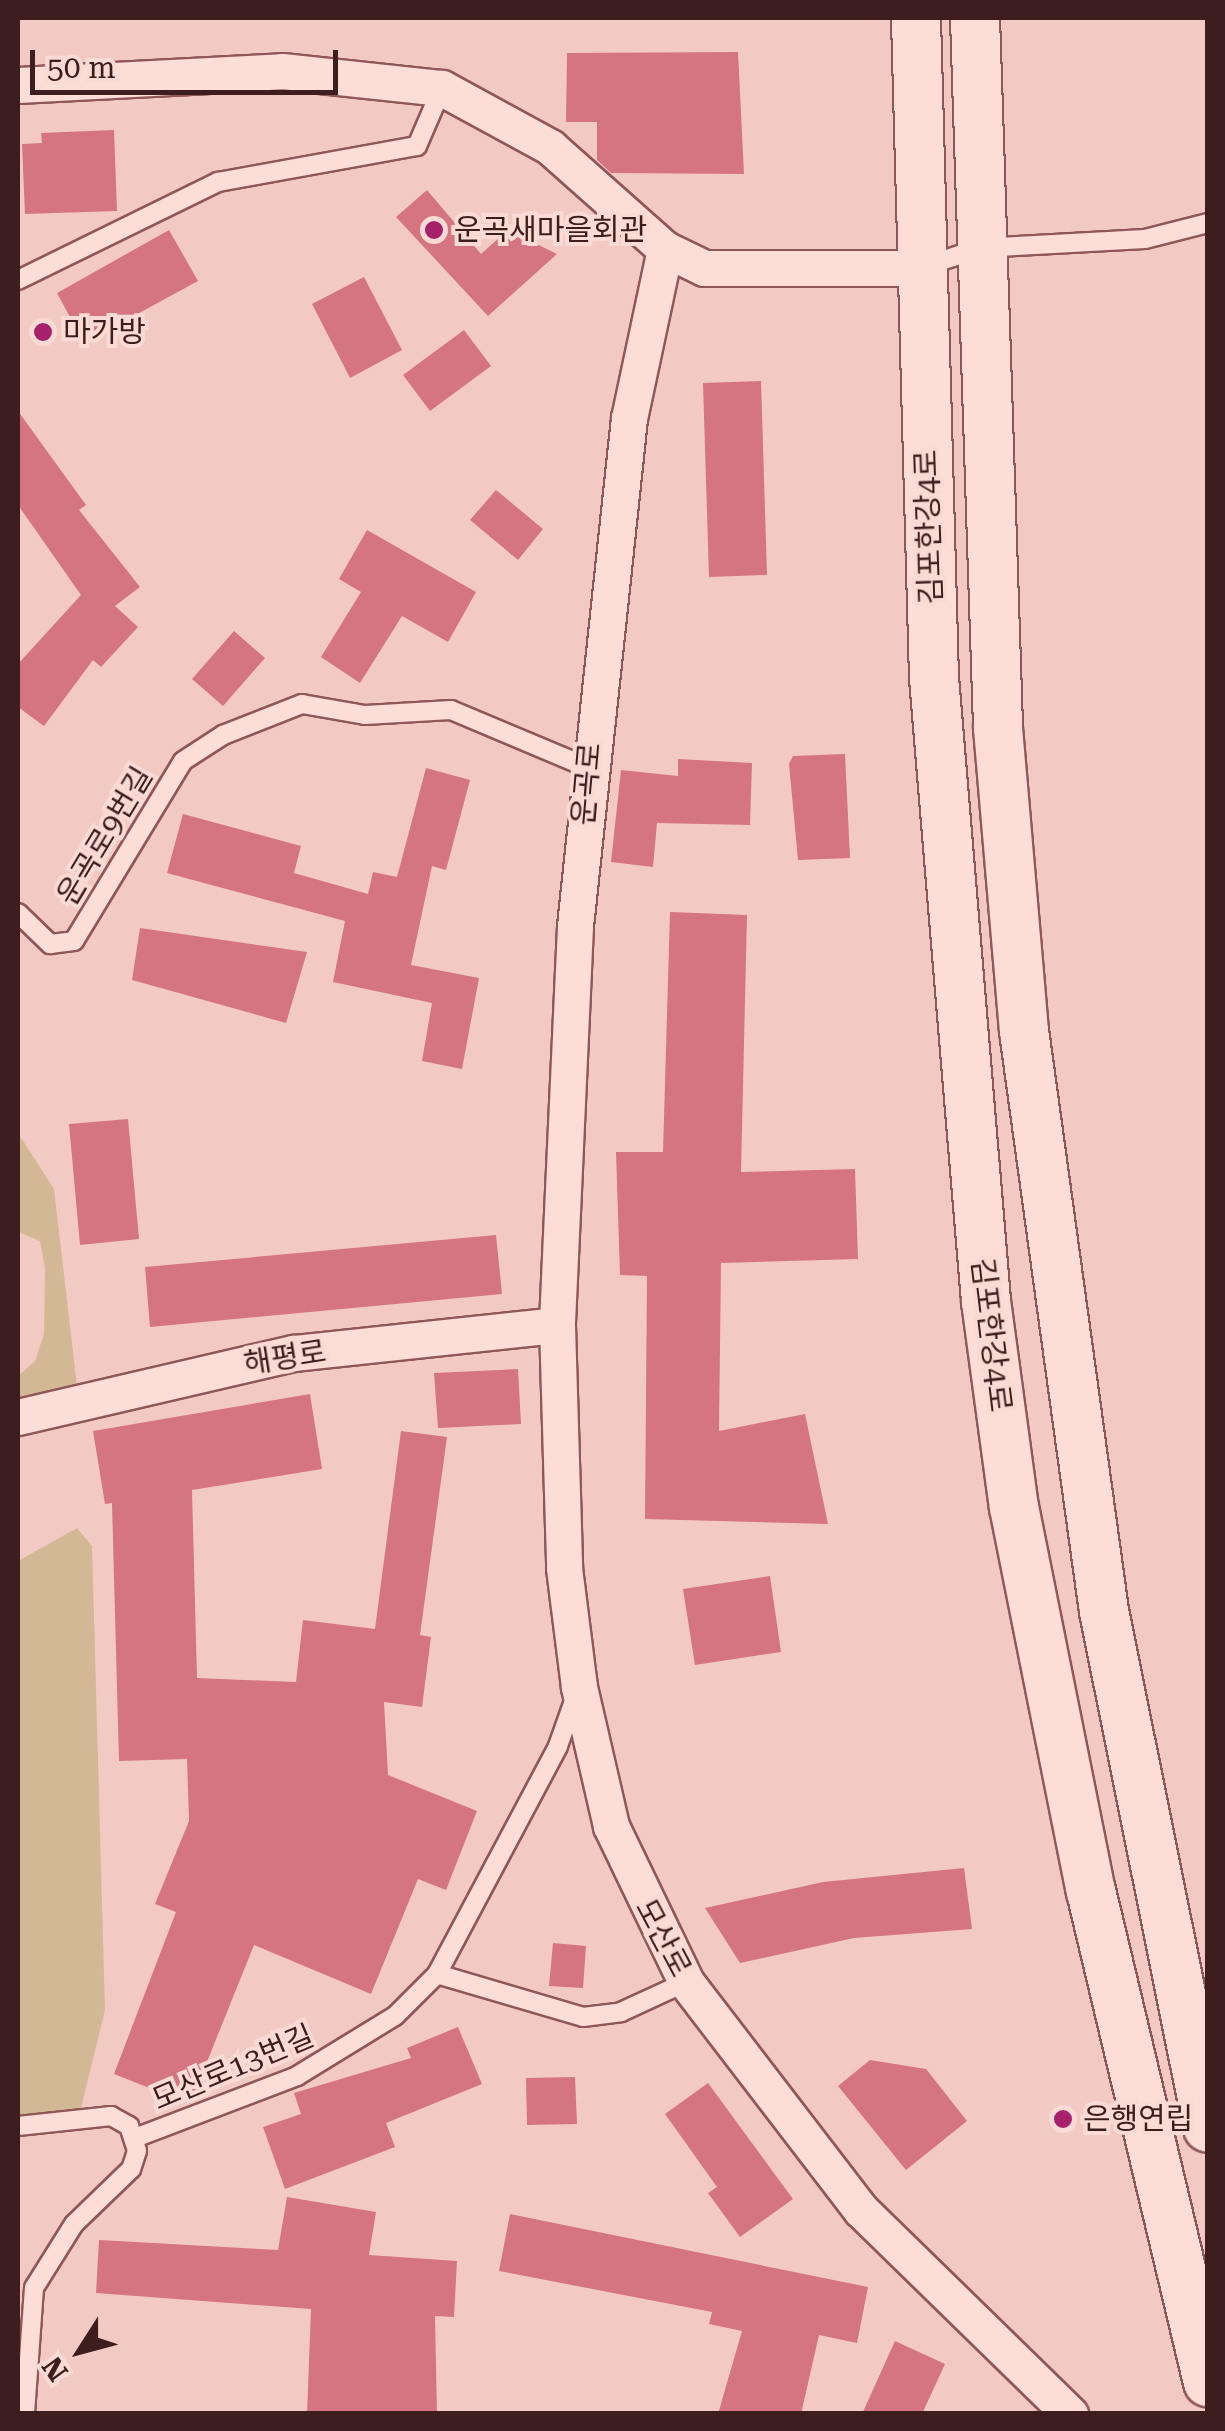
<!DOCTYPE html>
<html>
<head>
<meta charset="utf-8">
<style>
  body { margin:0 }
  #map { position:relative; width:1225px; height:2431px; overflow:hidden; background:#f3cac3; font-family:"Roboto Serif","Noto Sans KR",serif }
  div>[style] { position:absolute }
  .green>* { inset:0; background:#d3b895 }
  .building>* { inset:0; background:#d57582 }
  .roads { filter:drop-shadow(2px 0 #905758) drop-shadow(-2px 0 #905758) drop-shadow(0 2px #905758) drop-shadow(0 -2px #905758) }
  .lane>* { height:18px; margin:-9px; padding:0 9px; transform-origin:9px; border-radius:9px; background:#fcddd8 }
  .street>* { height:35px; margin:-17.5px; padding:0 17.5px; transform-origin:17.5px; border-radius:17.5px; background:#fcddd8 }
  .secondary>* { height:48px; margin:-24px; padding:0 24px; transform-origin:24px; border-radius:24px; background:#fcddd8 }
  .dots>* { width:28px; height:28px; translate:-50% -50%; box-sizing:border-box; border:5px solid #f9dad4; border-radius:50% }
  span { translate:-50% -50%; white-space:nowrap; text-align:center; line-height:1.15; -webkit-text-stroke:8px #f9dad4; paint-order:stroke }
  .poi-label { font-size:30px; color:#3e1d1f }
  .left { translate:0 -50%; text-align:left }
  .street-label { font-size:30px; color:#3e1d1f }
  .frame { position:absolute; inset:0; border:20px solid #3e1d1f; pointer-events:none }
  .north { position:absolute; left:30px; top:2301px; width:100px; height:100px; -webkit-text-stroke:8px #f9dad4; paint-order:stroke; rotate:234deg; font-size:28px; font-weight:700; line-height:40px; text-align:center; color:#3e1d1f }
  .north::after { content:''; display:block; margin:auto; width:35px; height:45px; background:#3e1d1f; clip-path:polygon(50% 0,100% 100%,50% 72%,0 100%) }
  .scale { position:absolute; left:30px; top:50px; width:308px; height:45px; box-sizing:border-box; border:5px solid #3e1d1f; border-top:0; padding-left:12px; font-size:30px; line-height:35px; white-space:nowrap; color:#3e1d1f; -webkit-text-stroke:8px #f9dad4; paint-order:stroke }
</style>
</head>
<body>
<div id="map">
  <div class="green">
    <i style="clip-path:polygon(18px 1133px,54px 1189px,77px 1386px,18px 1405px,18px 1376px,35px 1361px,44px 1334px,45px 1268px,40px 1241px,18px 1232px)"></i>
    <i style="clip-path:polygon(77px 1528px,92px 1546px,105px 2010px,81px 2108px,30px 2115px,18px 2114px,18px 1561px)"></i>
  </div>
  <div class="building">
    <i style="clip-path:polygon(738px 52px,744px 174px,611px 173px,597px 160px,597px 122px,566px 122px,567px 53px)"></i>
    <i style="clip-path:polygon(114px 130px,117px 211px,25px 214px,22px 144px,42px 143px,41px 133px)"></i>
    <i style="clip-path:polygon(427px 190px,481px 254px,508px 230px,557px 254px,488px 316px,396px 217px)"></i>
    <i style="clip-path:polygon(169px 230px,198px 281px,84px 343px,57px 293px)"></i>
    <i style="clip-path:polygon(364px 277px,402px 350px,350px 378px,312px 304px)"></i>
    <i style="clip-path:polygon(464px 330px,491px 366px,430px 411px,403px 375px)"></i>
    <i style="clip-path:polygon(761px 381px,767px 575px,709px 577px,703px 383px)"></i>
    <i style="clip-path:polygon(18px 411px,86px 505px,79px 510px,140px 587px,115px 606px,138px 627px,101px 667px,93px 660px,44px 726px,18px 707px,18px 664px,81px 595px,18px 505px)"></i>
    <i style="clip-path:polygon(496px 490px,543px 529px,518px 560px,470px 520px)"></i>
    <i style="clip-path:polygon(367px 530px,476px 592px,448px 642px,402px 616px,360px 683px,321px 657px,361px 592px,339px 579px)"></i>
    <i style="clip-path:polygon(234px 631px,265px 658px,223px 706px,192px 679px)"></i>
    <i style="clip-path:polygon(845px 754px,850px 858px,798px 860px,789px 764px,793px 756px)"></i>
    <i style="clip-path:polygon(678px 759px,752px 763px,750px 825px,657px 823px,653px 867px,611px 862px,621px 770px,678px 776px)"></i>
    <i style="clip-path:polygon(426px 768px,470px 780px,446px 870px,432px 866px,411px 965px,479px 978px,462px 1069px,422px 1061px,432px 1003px,333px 982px,345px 921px,167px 873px,183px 814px,301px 846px,294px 873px,368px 894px,373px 872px,397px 877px)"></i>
    <i style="clip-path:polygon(670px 912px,747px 915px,741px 1172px,855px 1169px,858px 1259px,721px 1263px,719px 1431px,805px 1414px,828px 1524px,645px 1519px,647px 1276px,620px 1275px,616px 1152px,663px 1152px)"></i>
    <i style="clip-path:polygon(140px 928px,307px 952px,286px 1023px,132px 980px)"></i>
    <i style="clip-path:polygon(128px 1119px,139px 1239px,80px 1245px,69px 1124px)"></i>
    <i style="clip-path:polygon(496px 1235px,502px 1294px,150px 1327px,145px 1267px)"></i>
    <i style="clip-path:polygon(518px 1369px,521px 1424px,438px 1428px,434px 1373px)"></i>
    <i style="clip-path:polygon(310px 1394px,322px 1469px,192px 1490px,197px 1678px,296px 1682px,303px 1620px,375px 1629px,401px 1431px,447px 1437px,420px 1635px,431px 1637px,422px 1707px,384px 1702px,388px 1775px,477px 1811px,446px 1890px,418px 1879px,371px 1994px,254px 1945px,190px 2104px,114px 2074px,176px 1912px,155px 1904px,189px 1821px,187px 1759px,119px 1761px,112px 1503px,105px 1504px,93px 1431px)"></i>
    <i style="clip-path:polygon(770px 1576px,781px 1652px,695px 1665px,683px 1589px)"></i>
    <i style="clip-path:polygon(964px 1868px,972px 1929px,854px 1938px,740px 1963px,705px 1908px,823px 1882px)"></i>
    <i style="clip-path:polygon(553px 1943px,586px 1946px,583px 1988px,549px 1986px)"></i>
    <i style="clip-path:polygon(458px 2027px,482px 2084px,386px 2123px,395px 2147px,285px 2189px,263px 2127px,301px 2114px,294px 2093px,411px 2058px,407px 2048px)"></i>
    <i style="clip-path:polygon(870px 2060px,926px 2069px,967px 2121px,906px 2170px,838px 2086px)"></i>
    <i style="clip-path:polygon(575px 2077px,577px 2124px,527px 2125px,526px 2078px)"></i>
    <i style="clip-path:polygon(708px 2083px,793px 2199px,740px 2237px,708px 2193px,717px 2187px,665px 2114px)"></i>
    <i style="clip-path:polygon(287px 2197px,376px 2212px,369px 2255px,457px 2261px,454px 2317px,435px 2316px,437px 2414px,307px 2414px,311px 2309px,96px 2293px,99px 2240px,278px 2250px)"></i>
    <i style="clip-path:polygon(510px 2214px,868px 2287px,857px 2343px,819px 2335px,801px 2414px,718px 2414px,742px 2331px,709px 2324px,712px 2312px,499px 2271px)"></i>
    <i style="clip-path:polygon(895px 2341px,945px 2364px,922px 2414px,862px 2414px)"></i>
  </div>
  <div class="roads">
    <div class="lane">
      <i style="left:926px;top:266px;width:57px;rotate:-18.4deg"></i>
      <i style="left:980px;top:248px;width:165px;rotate:-3.1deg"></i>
      <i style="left:1145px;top:239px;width:65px;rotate:-14.3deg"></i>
      <i style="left:18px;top:280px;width:223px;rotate:-26.1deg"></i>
      <i style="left:218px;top:182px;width:202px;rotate:-10.3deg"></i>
      <i style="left:417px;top:146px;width:63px;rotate:-66.7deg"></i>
      <i style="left:18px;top:913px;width:45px;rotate:44.1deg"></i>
      <i style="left:50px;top:944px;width:24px;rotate:-7deg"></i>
      <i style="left:74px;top:941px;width:210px;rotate:-58.8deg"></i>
      <i style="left:183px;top:761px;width:48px;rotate:-33deg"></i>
      <i style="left:223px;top:735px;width:85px;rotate:-21.4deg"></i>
      <i style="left:302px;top:704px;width:64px;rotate:9.9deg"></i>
      <i style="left:365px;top:715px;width:86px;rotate:-3.3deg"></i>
      <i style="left:451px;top:710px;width:150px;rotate:22.8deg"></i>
      <i style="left:437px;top:1974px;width:258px;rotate:-62deg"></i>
      <i style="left:558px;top:1746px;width:51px;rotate:-70.5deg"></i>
      <i style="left:18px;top:2126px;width:94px;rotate:-6.1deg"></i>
      <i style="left:111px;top:2116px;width:21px;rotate:29deg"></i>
      <i style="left:129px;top:2126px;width:26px;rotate:72deg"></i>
      <i style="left:137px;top:2151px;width:19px;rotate:108deg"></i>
      <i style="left:131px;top:2169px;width:79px;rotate:136deg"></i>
      <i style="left:74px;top:2224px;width:75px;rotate:122deg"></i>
      <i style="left:34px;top:2288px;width:126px;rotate:94.1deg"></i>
      <i style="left:135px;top:2138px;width:173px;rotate:-20.9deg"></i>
      <i style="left:297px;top:2076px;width:115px;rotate:-31.5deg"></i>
      <i style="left:395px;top:2016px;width:59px;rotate:-45deg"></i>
      <i style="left:437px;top:1974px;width:152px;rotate:16.4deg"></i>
      <i style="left:583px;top:2017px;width:38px;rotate:-7deg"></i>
      <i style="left:621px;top:2012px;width:72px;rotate:-24.8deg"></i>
    </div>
    <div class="street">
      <i style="left:18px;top:85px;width:264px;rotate:-3deg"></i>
      <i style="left:282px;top:71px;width:161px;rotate:6.1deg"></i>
      <i style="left:442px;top:88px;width:123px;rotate:28.6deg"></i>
      <i style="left:550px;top:147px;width:154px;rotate:41.6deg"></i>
      <i style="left:665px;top:249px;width:43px;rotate:26deg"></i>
      <i style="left:704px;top:268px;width:216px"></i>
      <i style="left:665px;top:249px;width:173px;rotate:102deg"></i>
      <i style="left:629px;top:418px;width:511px;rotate:96.07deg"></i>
      <i style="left:575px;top:926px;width:399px;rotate:92.6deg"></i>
      <i style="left:557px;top:1325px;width:243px;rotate:88.3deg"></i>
      <i style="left:564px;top:1568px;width:120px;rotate:82.8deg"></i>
      <i style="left:579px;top:1687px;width:143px;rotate:77deg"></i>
      <i style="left:611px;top:1826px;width:173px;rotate:64.3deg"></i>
      <i style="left:686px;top:1982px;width:287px;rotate:52.5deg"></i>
      <i style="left:861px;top:2210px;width:292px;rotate:44.3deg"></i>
      <i style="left:18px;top:1417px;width:283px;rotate:-13.1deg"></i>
      <i style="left:294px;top:1353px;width:264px;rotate:-6.1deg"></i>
    </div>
    <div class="secondary">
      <i style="left:916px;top:18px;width:660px;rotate:88.44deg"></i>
      <i style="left:934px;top:678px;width:625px;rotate:85.23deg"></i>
      <i style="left:986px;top:1301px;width:208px;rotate:82.3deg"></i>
      <i style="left:1014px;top:1507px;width:392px;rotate:78.7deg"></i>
      <i style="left:1091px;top:1891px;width:505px;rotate:76.6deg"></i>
      <i style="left:975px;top:18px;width:710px;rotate:88.14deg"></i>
      <i style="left:998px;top:728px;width:304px;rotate:85.1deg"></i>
      <i style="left:1024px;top:1031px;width:585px;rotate:82.15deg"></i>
      <i style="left:1104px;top:1611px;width:527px;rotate:78.63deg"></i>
    </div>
  </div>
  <div class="dots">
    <i style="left:434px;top:230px;background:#a6206b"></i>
    <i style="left:43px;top:332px;background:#a6206b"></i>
    <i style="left:1063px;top:2119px;background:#a6206b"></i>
  </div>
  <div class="poi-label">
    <span class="left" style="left:454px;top:230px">운곡새마을회관</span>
    <span class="left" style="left:63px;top:332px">마가방</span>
    <span class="left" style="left:1083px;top:2119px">은행연립</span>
  </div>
  <div class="street-label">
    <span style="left:929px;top:527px;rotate:-92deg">김포한강4로</span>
    <span style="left:587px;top:784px;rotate:-85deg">운곡로</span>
    <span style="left:105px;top:836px;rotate:-59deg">운곡로9번길</span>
    <span style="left:991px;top:1335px;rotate:83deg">김포한강4로</span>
    <span style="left:285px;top:1358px;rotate:-9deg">해평로</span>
    <span style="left:663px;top:1938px;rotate:62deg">모산로</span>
    <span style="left:233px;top:2068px;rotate:-23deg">모산로13번길</span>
  </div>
  <div class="frame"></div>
  <div class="north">N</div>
  <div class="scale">50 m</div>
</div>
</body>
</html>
